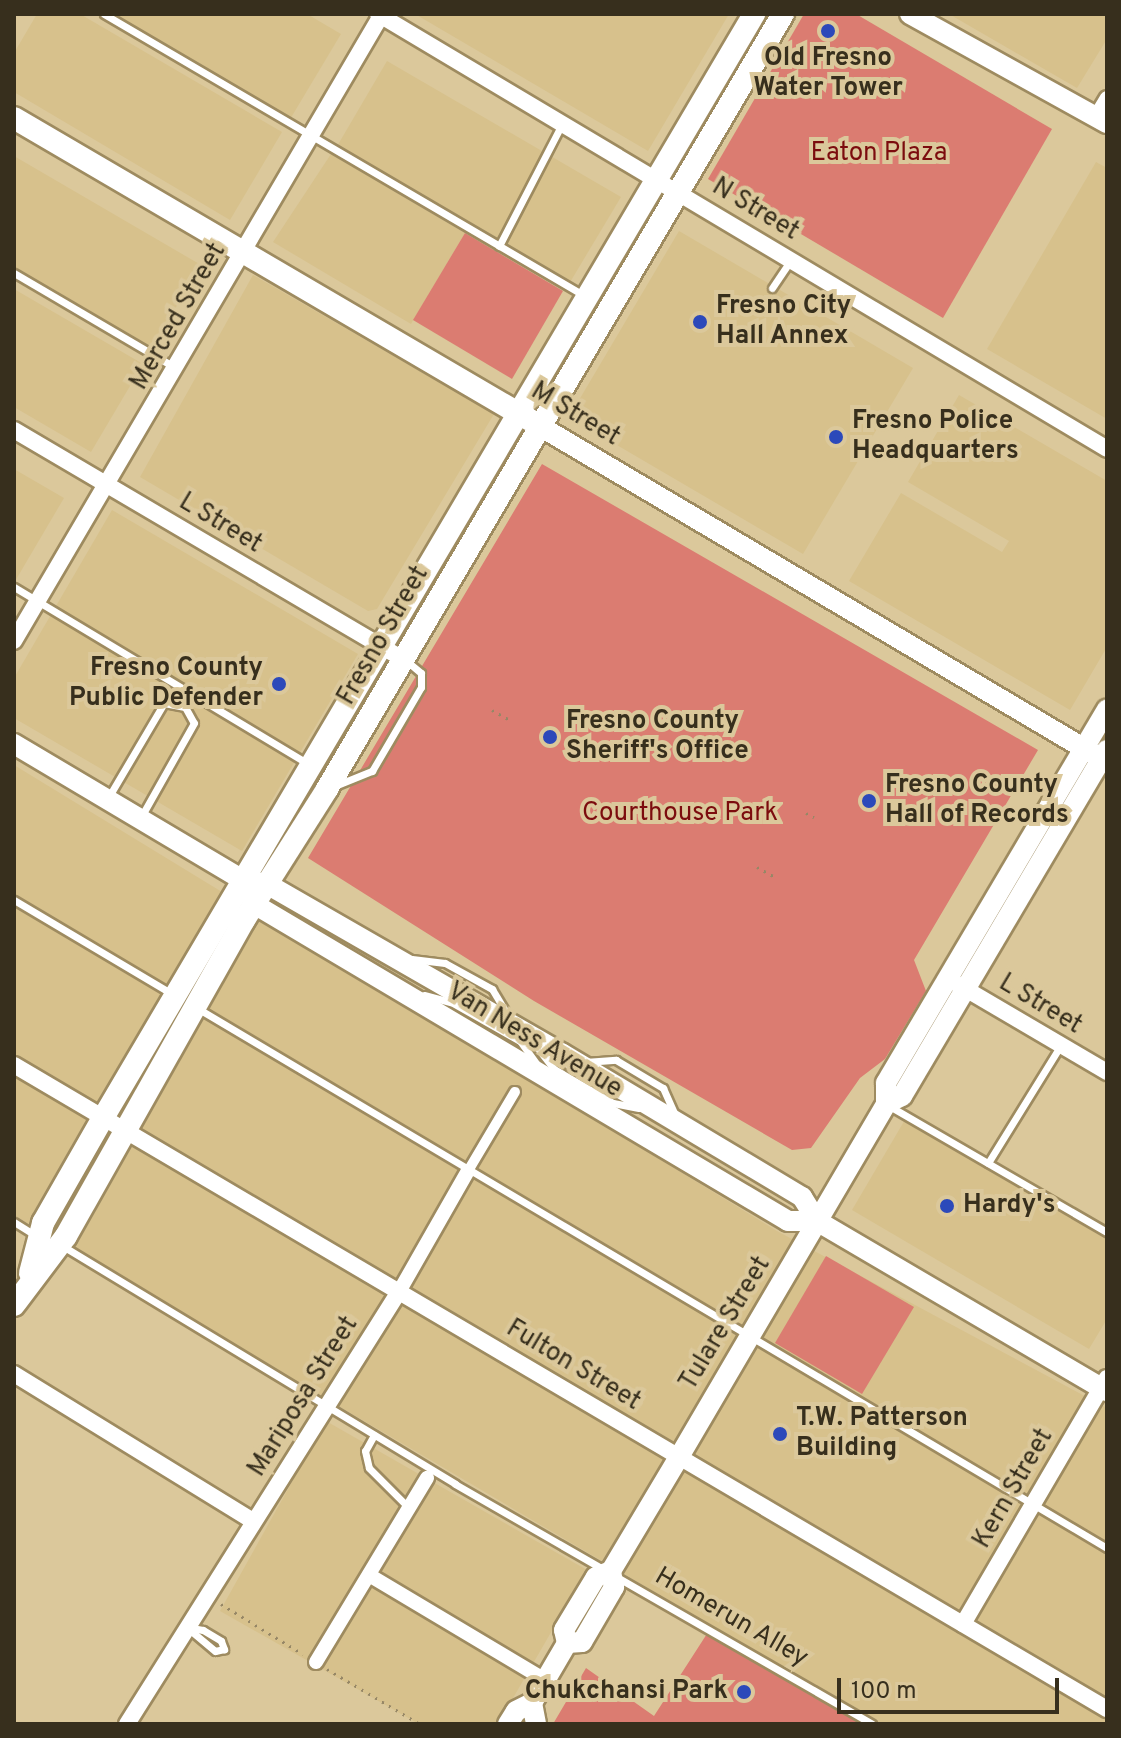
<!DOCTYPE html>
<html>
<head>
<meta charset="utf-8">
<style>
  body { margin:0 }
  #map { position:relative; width:1121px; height:1738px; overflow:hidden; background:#dbc89b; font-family:Overpass,sans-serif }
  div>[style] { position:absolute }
  .built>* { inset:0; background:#d7c18c }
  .green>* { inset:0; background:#db7c71 }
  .path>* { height:3px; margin-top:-1.5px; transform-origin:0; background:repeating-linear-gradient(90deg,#968766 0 2px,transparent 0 8px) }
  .roads { filter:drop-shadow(2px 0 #9e8b60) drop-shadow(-2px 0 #9e8b60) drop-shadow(0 2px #9e8b60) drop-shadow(0 -2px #9e8b60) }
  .service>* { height:7px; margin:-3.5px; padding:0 3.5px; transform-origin:3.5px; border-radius:3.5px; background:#fff }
  .pedestrian>* { height:10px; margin:-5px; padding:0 5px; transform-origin:5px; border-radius:5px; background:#fff }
  .minor>* { height:14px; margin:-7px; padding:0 7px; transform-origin:7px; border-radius:7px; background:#fff }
  .tertiary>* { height:16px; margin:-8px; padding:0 8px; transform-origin:8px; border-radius:8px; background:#fff }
  .secondary>* { height:20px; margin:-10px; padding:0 10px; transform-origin:10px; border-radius:10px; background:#fff }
  .primary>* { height:22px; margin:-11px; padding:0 11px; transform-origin:11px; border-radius:11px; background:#fff }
  .dots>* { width:22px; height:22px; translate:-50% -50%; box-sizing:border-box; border:4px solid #dbc89b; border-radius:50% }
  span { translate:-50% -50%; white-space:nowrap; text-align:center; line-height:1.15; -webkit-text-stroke:8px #dbc89b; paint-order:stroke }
  .poi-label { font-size:26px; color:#372f1d; font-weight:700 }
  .left { translate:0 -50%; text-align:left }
  .right { translate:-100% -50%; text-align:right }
  .park-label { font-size:26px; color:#7c0c0e }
  .street-label { font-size:26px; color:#372f1d }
  .frame { position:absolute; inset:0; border:16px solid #372f1d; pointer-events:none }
  .scale { position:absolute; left:837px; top:1678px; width:222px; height:36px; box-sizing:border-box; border:4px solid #372f1d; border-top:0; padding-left:10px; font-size:24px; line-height:28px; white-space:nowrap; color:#372f1d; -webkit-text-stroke:6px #dbc89b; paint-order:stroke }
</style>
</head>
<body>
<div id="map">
  <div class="built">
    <i style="clip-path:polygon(37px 14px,80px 14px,282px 132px,230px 220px,14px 92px,14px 53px)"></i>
    <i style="clip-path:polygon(106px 14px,307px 14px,341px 34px,289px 121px)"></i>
    <i style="clip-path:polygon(415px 14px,729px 14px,648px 151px)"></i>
    <i style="clip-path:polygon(949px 14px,1107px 14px,1107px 39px,1077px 88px)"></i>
    <i style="clip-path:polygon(387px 61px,621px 197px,569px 284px,336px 148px)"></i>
    <i style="clip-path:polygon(331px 154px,465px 233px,411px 324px,273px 242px)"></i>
    <i style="clip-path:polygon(14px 156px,201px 265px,149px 353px,14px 274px)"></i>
    <i style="clip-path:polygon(1096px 162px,1107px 168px,1107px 419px,987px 349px)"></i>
    <i style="clip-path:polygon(679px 231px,913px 368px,803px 554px,569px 417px)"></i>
    <i style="clip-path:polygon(253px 275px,494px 414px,377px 609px,368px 611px,140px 477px)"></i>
    <i style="clip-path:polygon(14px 289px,143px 364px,91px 452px,14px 407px)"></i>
    <i style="clip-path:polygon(959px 395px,1107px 481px,1107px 647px,1070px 710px,849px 581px,901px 493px,1002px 552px,1009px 541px,908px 482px)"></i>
    <i style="clip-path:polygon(14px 469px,64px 498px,14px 583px)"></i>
    <i style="clip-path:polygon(112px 510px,358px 654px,242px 851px,14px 718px,14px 678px)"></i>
    <i style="clip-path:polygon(14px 765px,777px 1231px,1107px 1408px,1107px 1724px,879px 1724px,14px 1215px)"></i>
    <i style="clip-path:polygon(906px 1118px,1107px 1240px,1107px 1319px,1089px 1349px,852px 1210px)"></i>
    <i style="clip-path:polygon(326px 1421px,587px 1570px,498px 1724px,419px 1724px,220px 1611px)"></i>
  </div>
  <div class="green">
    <i style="clip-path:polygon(804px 14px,856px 14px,1052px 129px,943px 318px,708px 179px)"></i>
    <i style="clip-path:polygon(465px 233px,563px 291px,512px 379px,413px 320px)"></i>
    <i style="clip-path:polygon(542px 464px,1038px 750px,914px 960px,926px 991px,885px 1059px,860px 1078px,811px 1148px,792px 1150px,534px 1001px,308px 858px)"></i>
    <i style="clip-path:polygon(826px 1256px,914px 1307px,862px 1394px,775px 1343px)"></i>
    <i style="clip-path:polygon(712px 1626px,871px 1724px,553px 1724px,586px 1668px,654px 1716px)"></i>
  </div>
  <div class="path">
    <i style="left:492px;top:710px;width:23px;rotate:29deg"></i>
    <i style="left:806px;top:813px;width:9px;rotate:27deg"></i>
    <i style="left:757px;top:867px;width:23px;rotate:29deg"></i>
    <i style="left:221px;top:1604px;width:96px;rotate:31.4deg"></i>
    <i style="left:327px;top:1669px;width:108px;rotate:30.6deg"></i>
  </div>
  <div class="roads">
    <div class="service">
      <i style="left:104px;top:14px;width:558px;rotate:30.38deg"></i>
      <i style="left:499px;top:246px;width:137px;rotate:-62.7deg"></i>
      <i style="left:14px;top:273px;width:186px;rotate:30.4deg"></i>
      <i style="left:772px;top:288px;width:32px;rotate:-56deg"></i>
      <i style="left:14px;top:587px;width:343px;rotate:31deg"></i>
      <i style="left:337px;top:785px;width:38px;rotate:-22deg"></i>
      <i style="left:372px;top:771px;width:97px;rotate:-59.7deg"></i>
      <i style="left:421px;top:687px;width:14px;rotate:-90deg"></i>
      <i style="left:421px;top:673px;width:17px;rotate:-140deg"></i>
      <i style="left:108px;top:798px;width:110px;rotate:-59.5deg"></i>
      <i style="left:164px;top:703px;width:21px;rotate:11deg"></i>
      <i style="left:185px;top:707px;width:18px;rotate:61deg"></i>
      <i style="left:194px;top:723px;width:108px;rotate:119.4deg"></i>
      <i style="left:14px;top:900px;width:186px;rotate:30.7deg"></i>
      <i style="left:412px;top:959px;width:33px;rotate:7deg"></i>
      <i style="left:445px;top:963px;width:54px;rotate:29deg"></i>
      <i style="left:492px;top:989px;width:29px;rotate:59deg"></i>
      <i style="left:424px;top:995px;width:28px;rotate:15deg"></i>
      <i style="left:451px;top:1002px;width:79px;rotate:29.5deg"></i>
      <i style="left:520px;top:1041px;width:29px;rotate:54deg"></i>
      <i style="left:197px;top:1008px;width:1058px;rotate:30.69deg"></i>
      <i style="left:536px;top:1046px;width:29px;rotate:52deg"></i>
      <i style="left:554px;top:1069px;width:68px;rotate:30deg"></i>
      <i style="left:613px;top:1103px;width:26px;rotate:11deg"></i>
      <i style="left:585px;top:1062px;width:31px;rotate:-4deg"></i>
      <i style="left:616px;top:1060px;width:55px;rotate:30.8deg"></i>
      <i style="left:663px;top:1088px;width:30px;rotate:66deg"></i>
      <i style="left:891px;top:1107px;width:250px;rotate:30.1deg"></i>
      <i style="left:988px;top:1163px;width:139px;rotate:-58.3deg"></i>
      <i style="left:14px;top:1222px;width:25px;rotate:32deg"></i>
      <i style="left:61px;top:1245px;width:461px;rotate:31.2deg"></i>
      <i style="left:455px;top:1484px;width:481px;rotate:29.9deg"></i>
      <i style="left:374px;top:1435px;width:18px;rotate:119deg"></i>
      <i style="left:365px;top:1451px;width:17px;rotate:77deg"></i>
      <i style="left:369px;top:1468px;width:55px;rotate:45deg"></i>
      <i style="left:186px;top:1627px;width:17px;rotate:10deg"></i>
      <i style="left:203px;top:1630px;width:21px;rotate:31deg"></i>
      <i style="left:221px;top:1641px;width:9px;rotate:69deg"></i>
      <i style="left:224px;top:1649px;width:9px;rotate:167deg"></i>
      <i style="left:215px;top:1651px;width:38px;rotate:-140deg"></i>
    </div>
    <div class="pedestrian">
      <i style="left:468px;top:1171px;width:92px;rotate:-59.3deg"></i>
    </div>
    <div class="minor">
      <i style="left:1096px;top:116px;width:21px;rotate:-59deg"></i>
      <i style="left:400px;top:1290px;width:137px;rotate:-60.3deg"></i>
      <i style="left:369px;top:1575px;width:205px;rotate:30.8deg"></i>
      <i style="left:316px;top:1662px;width:215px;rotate:-58.9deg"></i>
    </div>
    <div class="tertiary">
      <i style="left:378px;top:14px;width:849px;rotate:30.82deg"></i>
      <i style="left:14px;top:430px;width:451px;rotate:30.5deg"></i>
      <i style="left:14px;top:641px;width:727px;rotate:-59.59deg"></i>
      <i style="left:957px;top:984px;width:174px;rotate:30.4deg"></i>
      <i style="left:14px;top:1065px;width:1269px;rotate:30.51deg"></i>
      <i style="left:14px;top:1374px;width:281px;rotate:31.6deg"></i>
      <i style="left:963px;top:1624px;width:285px;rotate:-59.7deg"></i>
      <i style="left:127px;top:1724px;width:513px;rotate:-57.83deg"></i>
    </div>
    <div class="secondary">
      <i style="left:910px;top:14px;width:225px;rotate:29deg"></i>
      <i style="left:538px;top:425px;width:661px;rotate:30.64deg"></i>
      <i style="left:14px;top:744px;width:264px;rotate:30.7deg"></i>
      <i style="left:241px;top:879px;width:26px;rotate:11deg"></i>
      <i style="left:267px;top:884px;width:341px;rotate:29.9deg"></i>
      <i style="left:563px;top:1054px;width:279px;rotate:30.9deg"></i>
      <i style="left:802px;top:1197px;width:28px;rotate:58deg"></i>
      <i style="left:817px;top:1221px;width:336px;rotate:30.4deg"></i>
      <i style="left:248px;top:891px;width:14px;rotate:65deg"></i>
      <i style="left:254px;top:904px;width:621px;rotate:30.69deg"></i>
      <i style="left:788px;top:1221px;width:29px"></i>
      <i style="left:886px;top:1104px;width:18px;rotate:-27deg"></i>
      <i style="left:902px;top:1096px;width:402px;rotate:-59.4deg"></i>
      <i style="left:567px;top:1643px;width:15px;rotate:-4deg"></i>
      <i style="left:582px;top:1642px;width:64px;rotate:-59.8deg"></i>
      <i style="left:614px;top:1587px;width:16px;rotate:-101deg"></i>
      <i style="left:532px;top:1703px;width:21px;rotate:79deg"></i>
      <i style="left:508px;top:1724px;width:15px;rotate:-58deg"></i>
      <i style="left:516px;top:1711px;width:18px;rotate:-27deg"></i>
      <i style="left:532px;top:1703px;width:69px;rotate:-59.7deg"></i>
      <i style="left:567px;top:1643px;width:13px;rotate:-103deg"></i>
      <i style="left:564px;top:1630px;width:62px;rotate:-58.9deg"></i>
      <i style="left:596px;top:1577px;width:16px;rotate:-22deg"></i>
      <i style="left:611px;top:1571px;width:133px;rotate:-59.2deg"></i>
      <i style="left:679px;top:1457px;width:409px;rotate:-59.6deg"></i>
      <i style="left:886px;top:1104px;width:21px;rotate:-90deg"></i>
      <i style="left:886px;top:1083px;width:434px;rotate:-59.4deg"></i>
    </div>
    <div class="primary">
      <i style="left:14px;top:118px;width:598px;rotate:30.34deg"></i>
      <i style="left:30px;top:1273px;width:52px;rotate:-75.4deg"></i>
      <i style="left:43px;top:1223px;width:121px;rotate:-60.3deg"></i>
      <i style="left:103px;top:1118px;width:1282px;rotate:-59.47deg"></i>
      <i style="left:14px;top:1305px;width:86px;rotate:-53deg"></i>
      <i style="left:66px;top:1236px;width:363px;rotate:-60.6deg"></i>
      <i style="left:244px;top:920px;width:155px;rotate:-57.6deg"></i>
      <i style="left:327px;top:789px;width:899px;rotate:-59.53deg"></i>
    </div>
  </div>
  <div class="dots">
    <i style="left:828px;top:31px;background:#2c49ba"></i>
    <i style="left:700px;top:322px;background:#2c49ba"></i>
    <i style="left:836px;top:437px;background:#2c49ba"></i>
    <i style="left:279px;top:684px;background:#2c49ba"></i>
    <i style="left:550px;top:737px;background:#2c49ba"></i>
    <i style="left:869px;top:801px;background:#2c49ba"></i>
    <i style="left:947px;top:1206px;background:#2c49ba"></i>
    <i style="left:780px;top:1434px;background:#2c49ba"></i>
    <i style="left:744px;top:1692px;background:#2c49ba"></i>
  </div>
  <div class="poi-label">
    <span style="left:828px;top:74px">Old Fresno<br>Water Tower</span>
    <span class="left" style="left:716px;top:322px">Fresno City<br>Hall Annex</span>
    <span class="left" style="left:852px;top:437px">Fresno Police<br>Headquarters</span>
    <span class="right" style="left:263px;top:684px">Fresno County<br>Public Defender</span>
    <span class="left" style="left:566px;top:737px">Fresno County<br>Sheriff's Office</span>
    <span class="left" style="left:885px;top:801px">Fresno County<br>Hall of Records</span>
    <span class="left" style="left:963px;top:1206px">Hardy's</span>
    <span class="left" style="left:796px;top:1434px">T.W. Patterson<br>Building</span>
    <span class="right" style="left:728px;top:1692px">Chukchansi Park</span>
  </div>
  <div class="park-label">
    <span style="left:879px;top:154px">Eaton Plaza</span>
    <span style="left:680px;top:814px">Courthouse Park</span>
  </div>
  <div class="street-label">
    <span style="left:755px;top:210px;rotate:31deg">N Street</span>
    <span style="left:179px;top:317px;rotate:-60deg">Merced Street</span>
    <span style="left:575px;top:415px;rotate:31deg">M Street</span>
    <span style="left:220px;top:524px;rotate:31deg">L Street</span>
    <span style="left:384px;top:636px;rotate:-60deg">Fresno Street</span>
    <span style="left:1040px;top:1005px;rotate:31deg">L Street</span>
    <span style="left:534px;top:1041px;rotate:31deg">Van Ness Avenue</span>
    <span style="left:726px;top:1324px;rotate:-59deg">Tulare Street</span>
    <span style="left:573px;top:1366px;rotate:31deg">Fulton Street</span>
    <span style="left:304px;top:1397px;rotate:-58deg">Mariposa Street</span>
    <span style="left:1014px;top:1489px;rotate:-60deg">Kern Street</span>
    <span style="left:731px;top:1618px;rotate:30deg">Homerun Alley</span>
  </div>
  <div class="frame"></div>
  <div class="scale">100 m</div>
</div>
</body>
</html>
